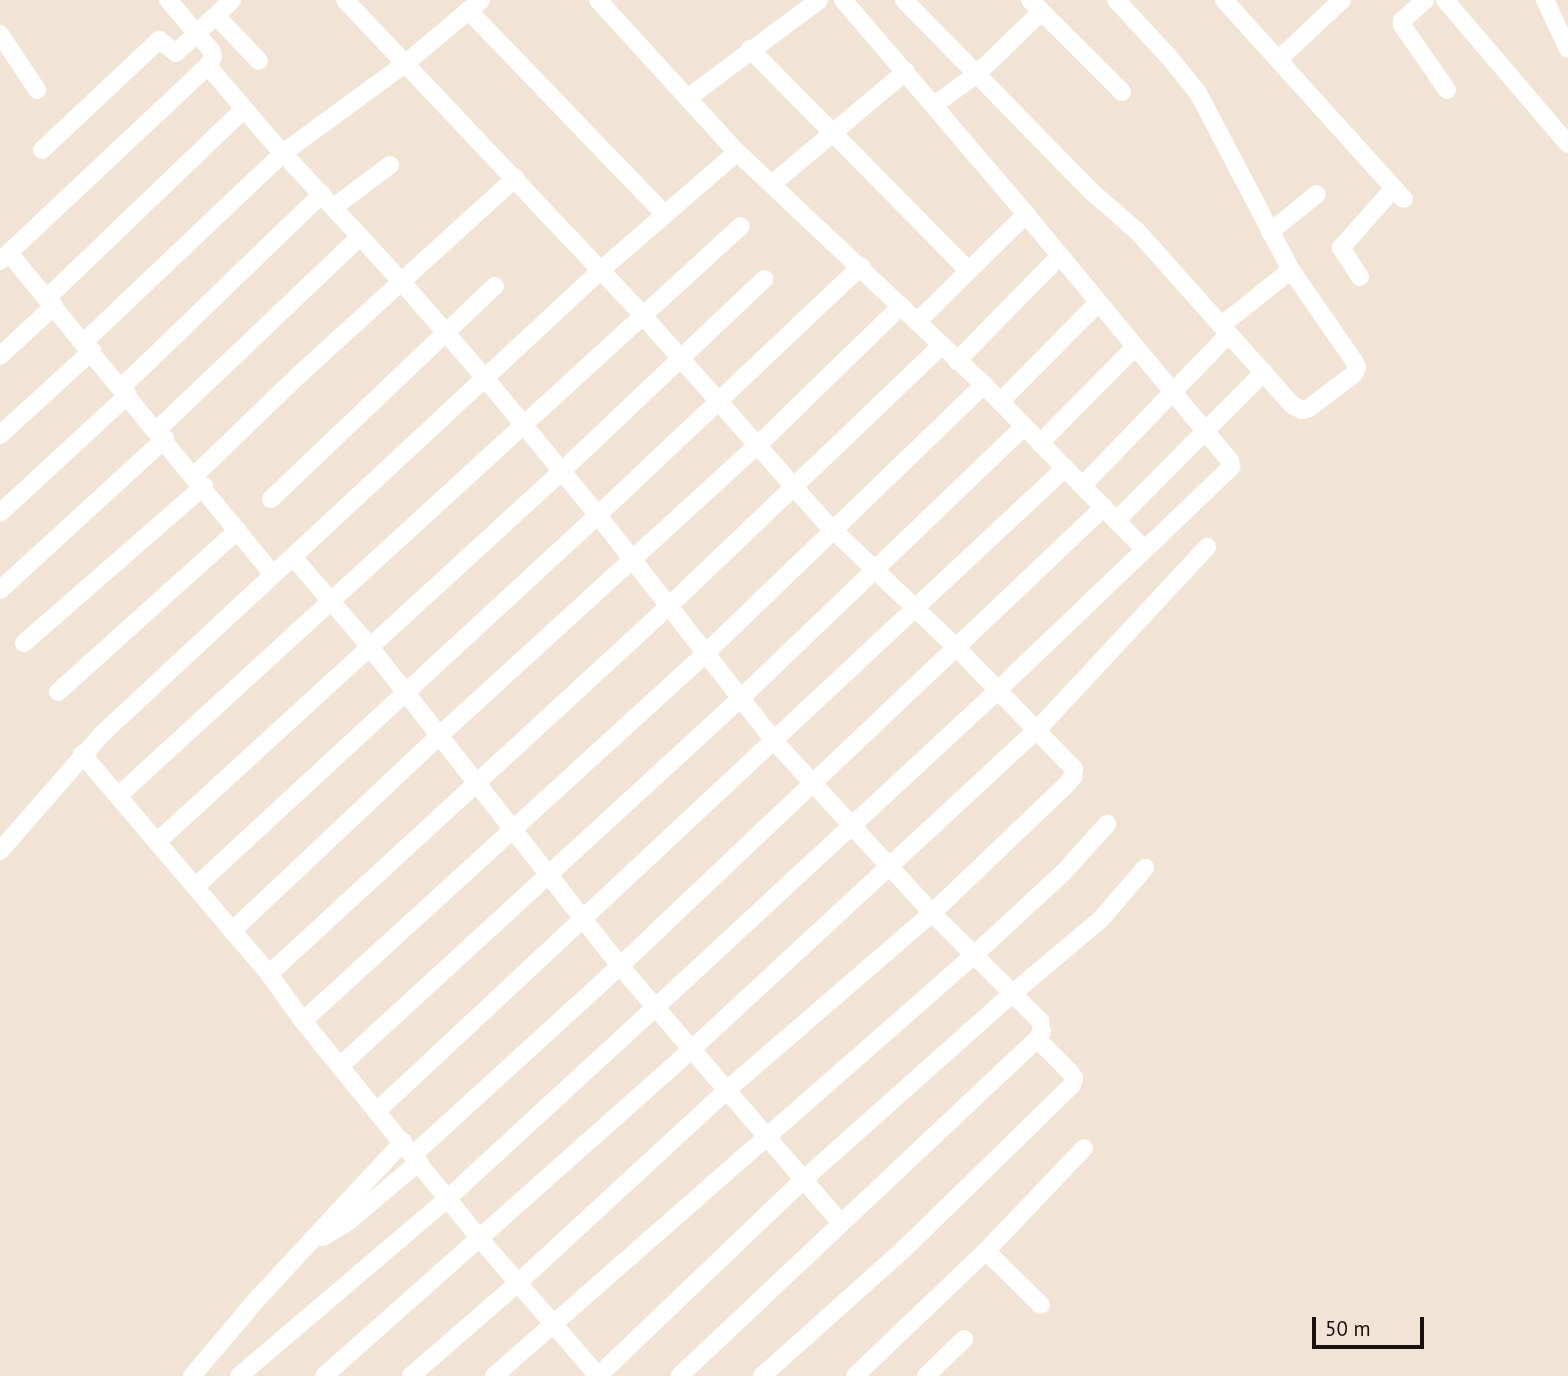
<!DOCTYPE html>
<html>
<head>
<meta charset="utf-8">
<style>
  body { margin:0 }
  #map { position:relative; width:1568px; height:1376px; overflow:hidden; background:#f2e4d4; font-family:"PT Sans",sans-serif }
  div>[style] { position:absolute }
  .street>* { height:18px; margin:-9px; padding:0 9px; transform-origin:9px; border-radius:9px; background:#fff }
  span { translate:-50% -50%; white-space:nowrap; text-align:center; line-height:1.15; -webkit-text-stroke:6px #f2e4d4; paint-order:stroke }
  .scale { position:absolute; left:1312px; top:1317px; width:112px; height:32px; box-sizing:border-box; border:4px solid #17120d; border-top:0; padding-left:9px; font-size:21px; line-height:24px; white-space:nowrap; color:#17120d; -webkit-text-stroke:5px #f2e4d4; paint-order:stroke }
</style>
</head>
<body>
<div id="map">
  <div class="street">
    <i style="left:345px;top:0;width:428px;rotate:46.6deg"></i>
    <i style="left:639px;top:311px;width:283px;rotate:48.6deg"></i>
    <i style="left:826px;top:523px;width:181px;rotate:43.7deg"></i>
    <i style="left:957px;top:648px;width:168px;rotate:46deg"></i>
    <i style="left:1074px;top:769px;width:8px;rotate:97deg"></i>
    <i style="left:1073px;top:777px;width:12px;rotate:132deg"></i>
    <i style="left:1065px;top:786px;width:184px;rotate:136.3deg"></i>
    <i style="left:932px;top:913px;width:272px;rotate:139.2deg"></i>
    <i style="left:726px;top:1091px;width:282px;rotate:137.3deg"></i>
    <i style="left:519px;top:1282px;width:143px;rotate:139deg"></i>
    <i style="left:598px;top:0;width:206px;rotate:47.6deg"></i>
    <i style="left:737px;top:152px;width:340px;rotate:43.3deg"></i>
    <i style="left:984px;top:385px;width:228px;rotate:45.7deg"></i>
    <i style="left:904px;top:0;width:269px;rotate:45.6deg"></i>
    <i style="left:1092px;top:192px;width:61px;rotate:41deg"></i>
    <i style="left:1138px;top:232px;width:232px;rotate:48.3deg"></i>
    <i style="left:1292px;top:405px;width:11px;rotate:27deg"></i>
    <i style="left:1302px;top:410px;width:7px;rotate:-16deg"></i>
    <i style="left:1309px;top:408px;width:56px;rotate:-37.1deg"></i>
    <i style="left:1354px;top:374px;width:8px;rotate:-67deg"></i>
    <i style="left:1357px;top:367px;width:7px;rotate:-117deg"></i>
    <i style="left:1354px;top:361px;width:111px;rotate:-124.7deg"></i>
    <i style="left:1291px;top:270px;width:200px;rotate:-117.7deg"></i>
    <i style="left:1198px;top:93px;width:46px;rotate:-128.9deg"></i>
    <i style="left:1169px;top:57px;width:78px;rotate:-132.9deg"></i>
    <i style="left:1030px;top:0;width:130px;rotate:45deg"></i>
    <i style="left:1224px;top:0;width:268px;rotate:47.9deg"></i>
    <i style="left:1425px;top:0;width:31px;rotate:138deg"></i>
    <i style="left:1402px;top:21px;width:4px;rotate:90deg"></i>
    <i style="left:1402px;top:25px;width:79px;rotate:55.3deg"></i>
    <i style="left:1445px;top:0;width:189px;rotate:49.5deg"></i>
    <i style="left:1545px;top:0;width:54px;rotate:64.9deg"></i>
    <i style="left:468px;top:10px;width:283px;rotate:46.1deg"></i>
    <i style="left:216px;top:16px;width:62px;rotate:46.3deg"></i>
    <i style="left:0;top:34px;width:67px;rotate:56.5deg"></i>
    <i style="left:750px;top:49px;width:310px;rotate:45.4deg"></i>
    <i style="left:1280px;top:58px;width:85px;rotate:-43.1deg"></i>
    <i style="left:208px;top:66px;width:96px;rotate:49.7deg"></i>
    <i style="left:270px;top:139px;width:193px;rotate:47.3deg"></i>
    <i style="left:401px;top:281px;width:128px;rotate:49.1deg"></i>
    <i style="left:485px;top:378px;width:170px;rotate:50.5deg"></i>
    <i style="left:593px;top:509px;width:296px;rotate:52deg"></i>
    <i style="left:775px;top:742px;width:232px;rotate:47.4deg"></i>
    <i style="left:932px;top:913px;width:153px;rotate:45deg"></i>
    <i style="left:1040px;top:1021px;width:11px;rotate:80deg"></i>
    <i style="left:1042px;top:1032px;width:9px;rotate:126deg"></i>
    <i style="left:1037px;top:1039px;width:491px;rotate:136.7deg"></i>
    <i style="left:689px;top:97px;width:162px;rotate:-36.7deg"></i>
    <i style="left:934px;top:105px;width:53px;rotate:-35.8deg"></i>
    <i style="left:977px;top:74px;width:89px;rotate:-44.1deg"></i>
    <i style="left:42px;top:150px;width:161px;rotate:-43.2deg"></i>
    <i style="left:159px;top:40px;width:21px;rotate:37deg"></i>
    <i style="left:176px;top:53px;width:77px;rotate:-43.4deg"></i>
    <i style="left:772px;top:184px;width:175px;rotate:-40.1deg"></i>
    <i style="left:334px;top:207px;width:70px;rotate:-36.9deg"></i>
    <i style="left:1270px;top:232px;width:60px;rotate:-39deg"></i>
    <i style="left:9px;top:253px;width:416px;rotate:50.6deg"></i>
    <i style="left:0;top:261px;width:285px;rotate:-43.2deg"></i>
    <i style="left:208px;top:66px;width:11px;rotate:-63deg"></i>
    <i style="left:213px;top:56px;width:6px;rotate:-108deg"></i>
    <i style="left:211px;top:50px;width:66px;rotate:-130.7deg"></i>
    <i style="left:1360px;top:277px;width:35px;rotate:-123deg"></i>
    <i style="left:1341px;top:248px;width:80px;rotate:-48.5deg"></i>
    <i style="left:47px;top:298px;width:273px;rotate:-43.8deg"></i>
    <i style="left:917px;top:322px;width:153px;rotate:-44.7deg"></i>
    <i style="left:1222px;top:325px;width:88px;rotate:-38.6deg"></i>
    <i style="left:84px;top:342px;width:274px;rotate:-43.5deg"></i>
    <i style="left:283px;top:153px;width:152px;rotate:-36.2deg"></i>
    <i style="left:406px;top:63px;width:98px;rotate:-40deg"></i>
    <i style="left:0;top:356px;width:74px;rotate:-42.8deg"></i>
    <i style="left:957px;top:361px;width:147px;rotate:-45.6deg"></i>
    <i style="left:122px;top:387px;width:278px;rotate:-44deg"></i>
    <i style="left:1000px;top:402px;width:139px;rotate:-45.3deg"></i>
    <i style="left:157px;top:430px;width:280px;rotate:-43.6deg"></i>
    <i style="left:0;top:435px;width:125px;rotate:-42.4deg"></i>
    <i style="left:1040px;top:443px;width:135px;rotate:-45.3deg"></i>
    <i style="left:195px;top:475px;width:147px;rotate:-43.9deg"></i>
    <i style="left:301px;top:373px;width:290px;rotate:-42.3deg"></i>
    <i style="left:1082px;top:486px;width:211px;rotate:-46deg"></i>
    <i style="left:271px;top:499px;width:309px;rotate:-43.6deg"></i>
    <i style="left:0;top:513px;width:174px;rotate:-42.7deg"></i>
    <i style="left:1116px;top:521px;width:210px;rotate:-45.2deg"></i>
    <i style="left:293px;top:557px;width:112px;rotate:49.3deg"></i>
    <i style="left:366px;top:642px;width:412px;rotate:51.9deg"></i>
    <i style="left:620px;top:966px;width:339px;rotate:49.3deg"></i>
    <i style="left:0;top:590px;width:224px;rotate:-42.5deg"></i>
    <i style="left:24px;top:643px;width:239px;rotate:-41.1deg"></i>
    <i style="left:58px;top:692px;width:242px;rotate:-42deg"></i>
    <i style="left:82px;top:754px;width:289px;rotate:49.6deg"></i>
    <i style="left:269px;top:974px;width:58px;rotate:54.1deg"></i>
    <i style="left:303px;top:1021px;width:282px;rotate:50.9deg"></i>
    <i style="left:481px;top:1240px;width:179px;rotate:49.3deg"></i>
    <i style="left:118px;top:796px;width:844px;rotate:-42.46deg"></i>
    <i style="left:158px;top:841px;width:548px;rotate:-42.48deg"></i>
    <i style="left:562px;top:471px;width:279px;rotate:-43.5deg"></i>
    <i style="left:0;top:851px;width:157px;rotate:-48.9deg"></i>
    <i style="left:103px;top:733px;width:680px;rotate:-42.91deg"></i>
    <i style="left:601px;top:270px;width:180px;rotate:-40.9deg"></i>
    <i style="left:195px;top:887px;width:548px;rotate:-42.71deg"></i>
    <i style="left:598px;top:515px;width:362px;rotate:-43.4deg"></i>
    <i style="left:232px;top:931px;width:286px;rotate:-43.3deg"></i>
    <i style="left:440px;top:735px;width:429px;rotate:-42.4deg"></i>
    <i style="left:757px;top:446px;width:201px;rotate:-44.2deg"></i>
    <i style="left:269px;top:974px;width:544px;rotate:-42.61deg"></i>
    <i style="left:669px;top:606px;width:378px;rotate:-43.7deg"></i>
    <i style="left:303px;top:1021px;width:544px;rotate:-42.39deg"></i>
    <i style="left:705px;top:654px;width:388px;rotate:-44deg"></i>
    <i style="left:340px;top:1066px;width:544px;rotate:-42.54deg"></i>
    <i style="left:741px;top:698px;width:392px;rotate:-43.8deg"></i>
    <i style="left:377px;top:1111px;width:942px;rotate:-43.06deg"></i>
    <i style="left:413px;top:1155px;width:280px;rotate:-42.4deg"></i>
    <i style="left:620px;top:966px;width:667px;rotate:-43.48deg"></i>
    <i style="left:323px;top:1237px;width:29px;rotate:-31deg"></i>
    <i style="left:348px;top:1222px;width:93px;rotate:-40.2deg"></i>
    <i style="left:986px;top:1251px;width:77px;rotate:44.5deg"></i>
    <i style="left:192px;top:1376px;width:104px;rotate:-49.7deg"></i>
    <i style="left:259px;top:1297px;width:212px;rotate:-47.1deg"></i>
    <i style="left:239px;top:1376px;width:275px;rotate:-40.4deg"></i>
    <i style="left:448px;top:1198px;width:282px;rotate:-42.6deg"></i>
    <i style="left:656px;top:1007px;width:466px;rotate:-42.8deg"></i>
    <i style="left:998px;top:690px;width:323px;rotate:-43.7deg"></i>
    <i style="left:1231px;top:467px;width:6px;rotate:-99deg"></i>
    <i style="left:1230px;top:461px;width:320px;rotate:-129.6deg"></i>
    <i style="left:1026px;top:214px;width:282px;rotate:-130.5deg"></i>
    <i style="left:324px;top:1376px;width:491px;rotate:-41.6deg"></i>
    <i style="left:691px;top:1050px;width:471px;rotate:-42.8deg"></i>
    <i style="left:1037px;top:730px;width:250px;rotate:-47.1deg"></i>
    <i style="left:494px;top:1376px;width:638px;rotate:-41.25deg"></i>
    <i style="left:974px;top:955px;width:121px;rotate:-42.7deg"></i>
    <i style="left:1063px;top:873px;width:66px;rotate:-48.1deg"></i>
    <i style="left:598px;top:1376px;width:284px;rotate:-43.7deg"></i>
    <i style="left:803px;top:1180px;width:280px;rotate:-41.7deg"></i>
    <i style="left:1012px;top:994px;width:115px;rotate:-40.1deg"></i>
    <i style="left:1100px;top:920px;width:69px;rotate:-49.1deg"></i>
    <i style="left:762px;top:1376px;width:189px;rotate:-41.8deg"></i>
    <i style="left:903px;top:1250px;width:236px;rotate:-44.3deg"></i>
    <i style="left:1072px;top:1085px;width:7px;rotate:-74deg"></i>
    <i style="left:1074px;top:1078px;width:9px;rotate:-126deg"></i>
    <i style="left:1069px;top:1071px;width:45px;rotate:-135deg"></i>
    <i style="left:855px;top:1376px;width:181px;rotate:-43.7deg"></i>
    <i style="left:986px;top:1251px;width:142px;rotate:-46.4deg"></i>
    <i style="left:926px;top:1376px;width:53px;rotate:-44.2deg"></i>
  </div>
  <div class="scale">50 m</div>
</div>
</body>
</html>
